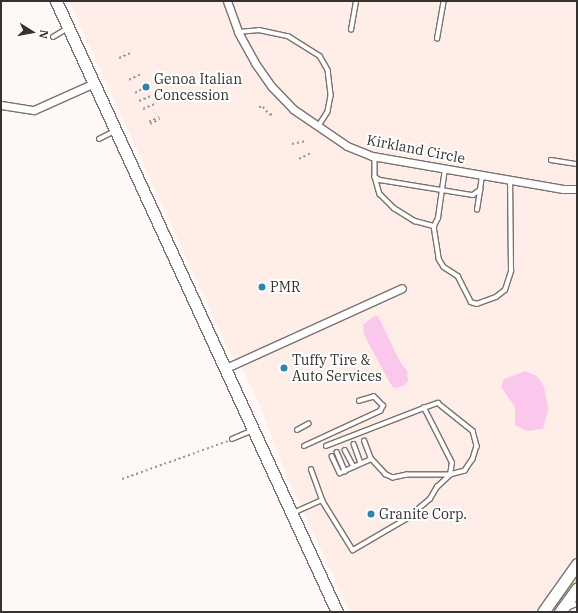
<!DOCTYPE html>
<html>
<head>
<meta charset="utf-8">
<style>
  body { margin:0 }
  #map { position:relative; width:578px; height:613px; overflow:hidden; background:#fef9f6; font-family:"IBM Plex Serif",serif }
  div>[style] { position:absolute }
  .built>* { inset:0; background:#ffeee7 }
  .green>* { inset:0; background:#eeefa8 }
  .water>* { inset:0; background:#fbc7ed }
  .path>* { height:1.5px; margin-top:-0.75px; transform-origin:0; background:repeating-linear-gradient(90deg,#989492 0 2px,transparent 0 5px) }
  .roads { filter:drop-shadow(1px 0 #79726e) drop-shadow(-1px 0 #79726e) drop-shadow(0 1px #79726e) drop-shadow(0 -1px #79726e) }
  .lane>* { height:3.5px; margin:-1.75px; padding:0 1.75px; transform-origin:1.75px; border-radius:1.75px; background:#fff }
  .street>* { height:7px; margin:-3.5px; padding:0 3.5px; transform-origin:3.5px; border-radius:3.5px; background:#fff }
  .primary>* { height:11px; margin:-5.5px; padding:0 5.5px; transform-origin:5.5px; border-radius:5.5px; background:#fff }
  .dots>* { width:11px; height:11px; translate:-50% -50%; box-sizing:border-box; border:2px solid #fff; border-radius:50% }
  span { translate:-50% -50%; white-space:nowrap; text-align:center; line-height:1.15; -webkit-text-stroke:4px #fff; paint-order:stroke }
  .poi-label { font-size:14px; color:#353231 }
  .left { translate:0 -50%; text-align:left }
  .street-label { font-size:14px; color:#353231 }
  .frame { position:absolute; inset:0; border:2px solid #353231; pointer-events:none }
  .north { position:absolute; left:12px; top:12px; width:40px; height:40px; -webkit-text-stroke:3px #fff; paint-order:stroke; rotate:101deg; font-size:11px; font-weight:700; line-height:16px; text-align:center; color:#353231 }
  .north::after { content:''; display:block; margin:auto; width:14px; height:18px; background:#353231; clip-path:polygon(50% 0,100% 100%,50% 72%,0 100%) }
</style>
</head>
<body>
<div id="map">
  <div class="built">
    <i style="clip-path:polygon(69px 1px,577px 1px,577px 553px,534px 612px,350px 612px,285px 472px,261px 408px,245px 374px,229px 351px)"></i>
  </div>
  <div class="green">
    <i style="clip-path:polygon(577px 575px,577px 581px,553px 612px)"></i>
  </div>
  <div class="water">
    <i style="clip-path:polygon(374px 316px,378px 316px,400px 362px,407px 371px,408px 381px,404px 386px,394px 388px,390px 383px,364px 335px,363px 325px)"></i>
    <i style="clip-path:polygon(525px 371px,537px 376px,544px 387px,548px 410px,543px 429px,527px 431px,515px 425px,515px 407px,501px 387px,504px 379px)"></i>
  </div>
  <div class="path">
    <i style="left:119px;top:58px;width:12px;rotate:-24deg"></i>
    <i style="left:129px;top:80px;width:13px;rotate:-27deg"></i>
    <i style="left:135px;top:93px;width:13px;rotate:-29deg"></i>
    <i style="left:139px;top:101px;width:13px;rotate:-23deg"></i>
    <i style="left:259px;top:107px;width:4px"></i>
    <i style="left:263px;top:107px;width:11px;rotate:49deg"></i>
    <i style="left:270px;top:115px;width:4px;rotate:-27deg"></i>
    <i style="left:143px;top:109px;width:12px;rotate:-24deg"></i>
    <i style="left:149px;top:122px;width:11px;rotate:-27deg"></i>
    <i style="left:150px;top:124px;width:11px;rotate:-27deg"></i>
    <i style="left:292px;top:144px;width:14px;rotate:-12deg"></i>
    <i style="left:299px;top:159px;width:13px;rotate:-27deg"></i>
    <i style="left:122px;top:479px;width:113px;rotate:-19.7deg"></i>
  </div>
  <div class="roads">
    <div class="lane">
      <i style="left:351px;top:30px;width:29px;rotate:-80deg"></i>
      <i style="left:238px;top:32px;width:21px;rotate:-5deg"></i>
      <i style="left:259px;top:30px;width:30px;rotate:12deg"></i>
      <i style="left:288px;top:36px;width:38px;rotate:32deg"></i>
      <i style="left:320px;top:56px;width:16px;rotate:60deg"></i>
      <i style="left:328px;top:70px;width:26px;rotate:83deg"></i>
      <i style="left:331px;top:96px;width:16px;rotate:101deg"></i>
      <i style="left:328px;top:112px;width:17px;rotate:123deg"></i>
      <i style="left:53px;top:37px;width:17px;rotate:-31deg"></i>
      <i style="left:437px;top:39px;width:39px;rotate:-80deg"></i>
      <i style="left:99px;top:139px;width:16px;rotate:-27deg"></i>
      <i style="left:375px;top:157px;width:20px;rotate:90deg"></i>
      <i style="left:375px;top:177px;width:6px;rotate:31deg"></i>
      <i style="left:380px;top:180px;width:94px;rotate:9.2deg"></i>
      <i style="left:473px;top:195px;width:9px;rotate:-36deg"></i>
      <i style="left:480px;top:190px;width:15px;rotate:-82deg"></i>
      <i style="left:551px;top:160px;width:26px;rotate:9deg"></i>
      <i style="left:375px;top:177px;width:18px;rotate:74deg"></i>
      <i style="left:380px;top:194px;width:20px;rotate:45deg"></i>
      <i style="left:394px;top:208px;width:25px;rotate:32deg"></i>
      <i style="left:415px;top:221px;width:20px;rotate:15deg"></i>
      <i style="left:434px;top:226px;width:9px;rotate:-63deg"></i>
      <i style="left:438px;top:218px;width:49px;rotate:-81.9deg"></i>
      <i style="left:477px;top:210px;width:19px;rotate:-81deg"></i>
      <i style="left:434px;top:226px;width:33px;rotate:81deg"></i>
      <i style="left:439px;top:259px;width:9px;rotate:58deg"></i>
      <i style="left:444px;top:267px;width:17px;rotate:33deg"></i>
      <i style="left:458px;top:276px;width:29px;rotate:63deg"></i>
      <i style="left:471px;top:302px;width:6px;rotate:18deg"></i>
      <i style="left:477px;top:304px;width:20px;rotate:-20deg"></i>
      <i style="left:496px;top:297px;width:11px;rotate:-38deg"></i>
      <i style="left:505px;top:290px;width:20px;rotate:-72deg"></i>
      <i style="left:511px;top:271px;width:91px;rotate:-90.6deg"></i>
      <i style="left:297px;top:430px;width:13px;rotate:-29deg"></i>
      <i style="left:232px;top:439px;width:23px;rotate:-23deg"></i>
      <i style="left:354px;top:444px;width:20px;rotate:70deg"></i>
      <i style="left:304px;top:446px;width:84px;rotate:-24.7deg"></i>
      <i style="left:380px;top:411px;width:6px;rotate:-59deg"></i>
      <i style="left:383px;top:406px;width:13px;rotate:-135deg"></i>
      <i style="left:374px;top:397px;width:15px;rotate:164deg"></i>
      <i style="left:326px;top:446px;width:105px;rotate:-21.2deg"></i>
      <i style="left:345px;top:450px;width:19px;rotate:62deg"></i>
      <i style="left:337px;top:452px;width:21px;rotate:67deg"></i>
      <i style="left:332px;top:456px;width:19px;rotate:65deg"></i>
      <i style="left:340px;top:473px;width:34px;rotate:-24deg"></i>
      <i style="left:322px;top:500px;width:59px;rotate:58.2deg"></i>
      <i style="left:353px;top:550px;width:61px;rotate:-30.3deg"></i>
      <i style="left:406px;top:519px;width:31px;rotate:-40deg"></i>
      <i style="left:430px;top:499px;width:14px;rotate:-60deg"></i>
      <i style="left:437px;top:487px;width:18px;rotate:-43deg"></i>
      <i style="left:450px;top:475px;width:12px;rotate:-81deg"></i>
      <i style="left:452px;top:463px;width:62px;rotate:-117deg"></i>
      <i style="left:424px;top:408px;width:15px;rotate:-20deg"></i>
      <i style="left:438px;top:403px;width:45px;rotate:38.7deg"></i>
      <i style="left:473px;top:431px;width:16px;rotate:75deg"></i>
      <i style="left:477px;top:446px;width:14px;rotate:107deg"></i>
      <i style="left:473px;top:459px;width:14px;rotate:124deg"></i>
      <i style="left:465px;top:471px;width:16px;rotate:165deg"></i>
      <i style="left:450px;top:475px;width:43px;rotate:180deg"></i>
      <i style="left:407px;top:475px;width:14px;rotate:168deg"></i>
      <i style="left:393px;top:478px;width:8px;rotate:-157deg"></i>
      <i style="left:386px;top:475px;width:22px;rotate:-133deg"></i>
      <i style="left:371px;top:459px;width:19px;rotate:-111deg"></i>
      <i style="left:293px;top:513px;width:32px;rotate:-24deg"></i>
      <i style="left:322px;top:500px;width:32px;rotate:-110deg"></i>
      <i style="left:567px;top:608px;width:11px;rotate:-22deg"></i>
    </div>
    <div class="street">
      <i style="left:227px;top:1px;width:33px;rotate:70deg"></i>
      <i style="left:238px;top:32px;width:35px;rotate:61deg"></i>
      <i style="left:255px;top:63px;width:29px;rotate:55deg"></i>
      <i style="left:272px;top:87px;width:30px;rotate:46deg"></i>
      <i style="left:293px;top:109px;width:65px;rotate:34.4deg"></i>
      <i style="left:347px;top:146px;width:27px;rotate:22deg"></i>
      <i style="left:372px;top:156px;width:194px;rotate:9.8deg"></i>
      <i style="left:563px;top:189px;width:14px"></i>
      <i style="left:1px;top:105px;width:33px;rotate:9deg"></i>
      <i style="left:34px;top:110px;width:66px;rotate:-24.2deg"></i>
      <i style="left:226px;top:368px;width:193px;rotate:-24.4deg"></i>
    </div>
    <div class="primary">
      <i style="left:56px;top:1px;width:673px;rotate:65.3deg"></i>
      <i style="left:543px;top:612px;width:59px;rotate:-54.7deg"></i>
      <i style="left:560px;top:612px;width:29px;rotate:-54deg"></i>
    </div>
  </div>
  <div class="dots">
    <i style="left:146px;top:87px;background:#2d84b3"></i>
    <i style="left:262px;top:287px;background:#2d84b3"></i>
    <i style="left:284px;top:368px;background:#2d84b3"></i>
    <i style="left:371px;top:514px;background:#2d84b3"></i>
  </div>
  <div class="poi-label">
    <span class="left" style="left:154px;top:87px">Genoa Italian<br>Concession</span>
    <span class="left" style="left:270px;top:287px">PMR</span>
    <span class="left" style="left:292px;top:368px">Tuffy Tire &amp;<br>Auto Services</span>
    <span class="left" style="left:379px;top:514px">Granite Corp.</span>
  </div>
  <div class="street-label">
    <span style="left:416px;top:149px;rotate:11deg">Kirkland Circle</span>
  </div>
  <div class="frame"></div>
  <div class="north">N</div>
</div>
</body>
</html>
